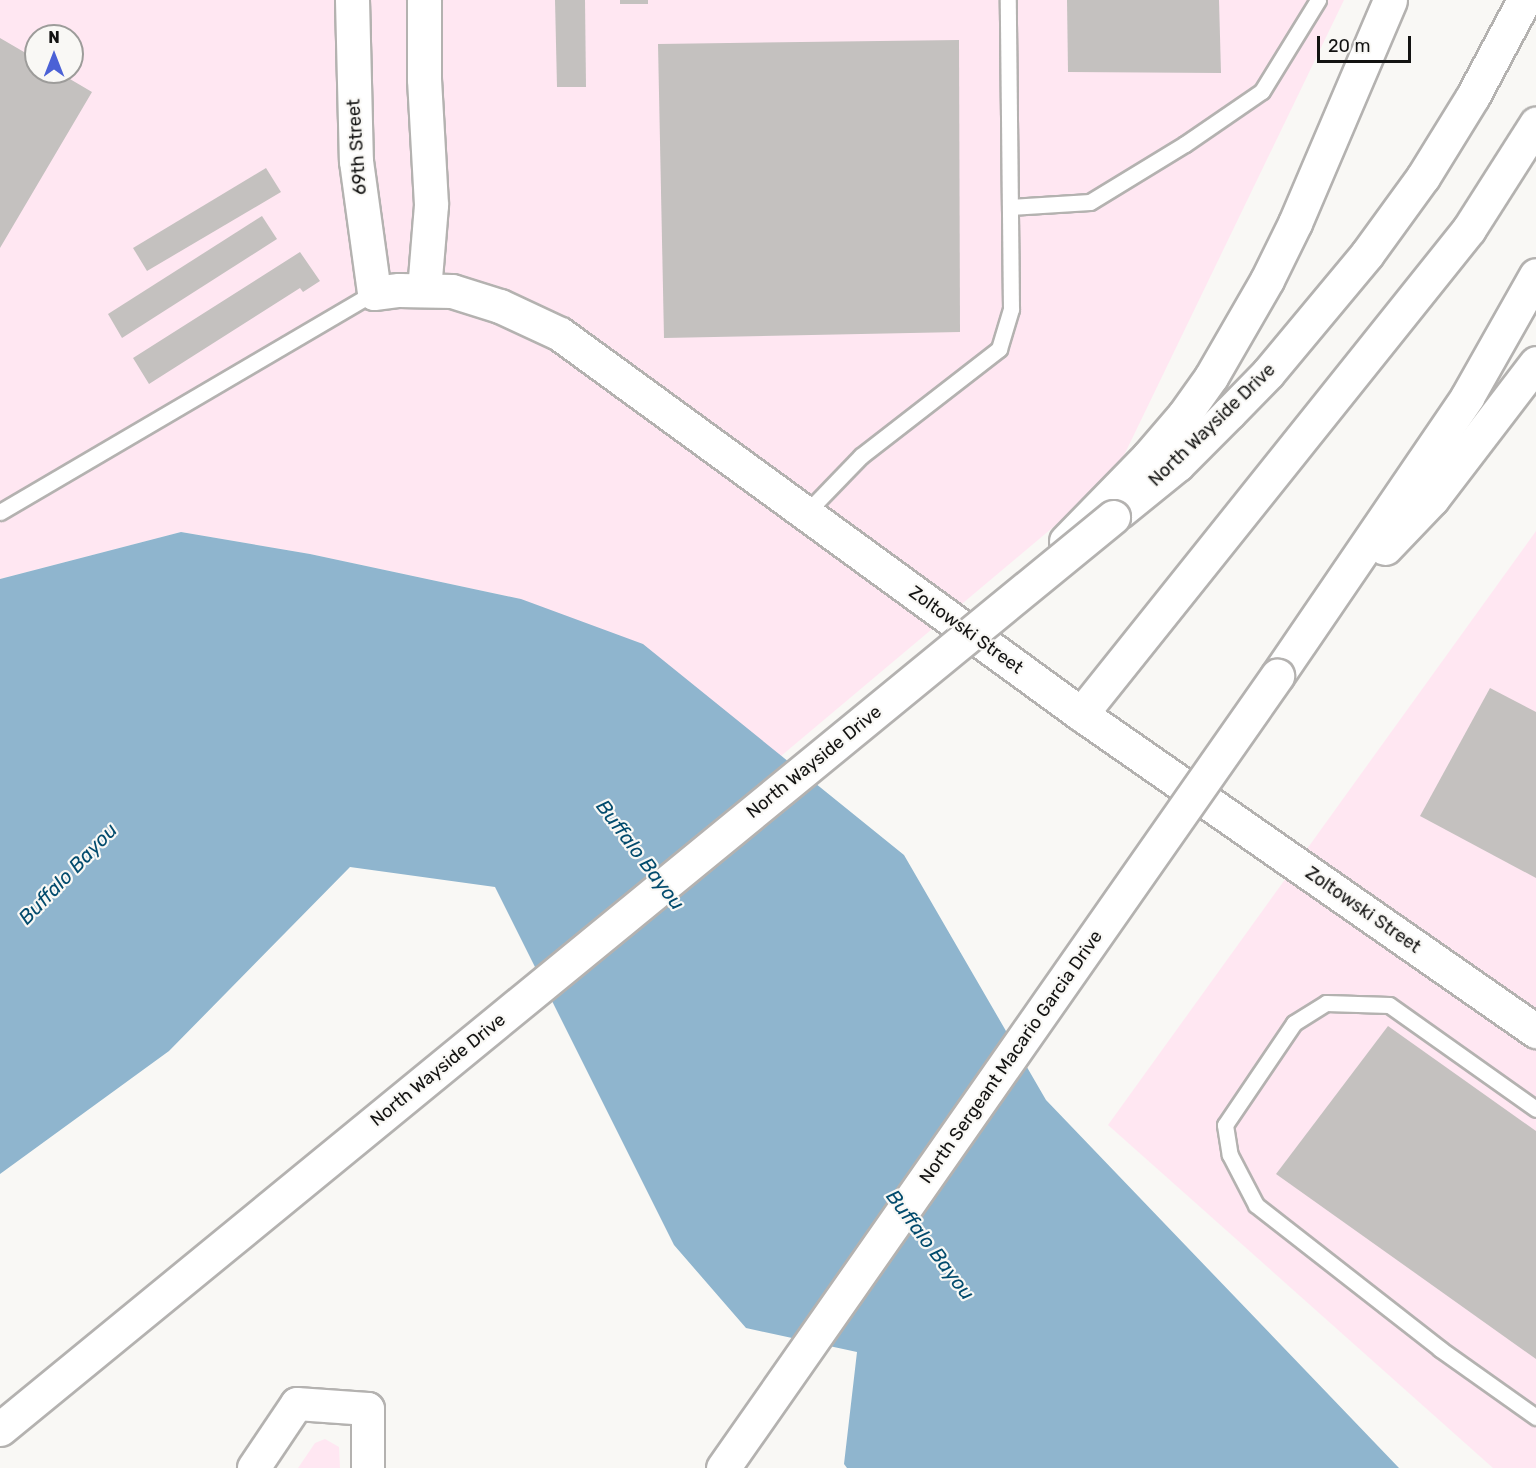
<!DOCTYPE html>
<html>
<head>
<meta charset="utf-8">
<style>
  body { margin:0 }
  #map { position:relative; width:1536px; height:1468px; overflow:hidden; background:#f9f8f5; font-family:Rubik,sans-serif }
  div>[style] { position:absolute }
  .industrial>* { inset:0; background:#ffe7f2 }
  .water>* { inset:0; background:#8fb5ce }
  .building>* { inset:0; background:#c4c1bf }
  .roads { filter:drop-shadow(2px 0 #b4b2b0) drop-shadow(-2px 0 #b4b2b0) drop-shadow(0 2px #b4b2b0) drop-shadow(0 -2px #b4b2b0) }
  .service>* { height:15px; margin:-7.5px; padding:0 7.5px; transform-origin:7.5px; border-radius:7.5px; background:#fff }
  .minor>* { height:32px; margin:-16px; padding:0 16px; transform-origin:16px; border-radius:16px; background:#fff }
  .tertiary>* { height:33px; margin:-16.5px; padding:0 16.5px; transform-origin:16.5px; border-radius:16.5px; background:#fff }
  .primary>* { height:33px; margin:-16.5px; padding:0 16.5px; transform-origin:16.5px; border-radius:16.5px; background:#fff }
  .bridges { filter:drop-shadow(2px 0 #b4b2b0) drop-shadow(-2px 0 #b4b2b0) drop-shadow(0 2px #b4b2b0) drop-shadow(0 -2px #b4b2b0) }
  .primary-bridge>* { height:33px; margin:-16.5px; padding:0 16.5px; transform-origin:16.5px; border-radius:16.5px; background:#fff }
  span { translate:-50% -50%; white-space:nowrap; text-align:center; line-height:1.15; -webkit-text-stroke:4.5px #f9f8f5; paint-order:stroke }
  .street-label { font-size:18px; color:#131312 }
  .water-label { font-size:20px; color:#024b6d; font-style:italic }
  .north { position:absolute; left:24px; top:24px; width:60px; height:60px; box-sizing:border-box; background:#f9f8f5; border:2px solid #9d9c9a; border-radius:50%; rotate:0deg; font-size:16px; font-weight:700; line-height:24px; text-align:center; color:#131312 }
  .north::after { content:''; display:block; margin:auto; width:21px; height:27px; background:#4b61d6; clip-path:polygon(50% 0,100% 100%,50% 72%,0 100%) }
  .scale { position:absolute; left:1317px; top:36px; width:94px; height:27px; box-sizing:border-box; border:3px solid #131312; border-top:0; padding-left:8px; font-size:18px; line-height:21px; white-space:nowrap; color:#131312; -webkit-text-stroke:4px #f9f8f5; paint-order:stroke }
</style>
</head>
<body>
<div id="map">
  <div class="industrial">
    <i style="clip-path:polygon(evenodd,0 0,1344px 0,1114px 476px,781px 756px,521px 599px,310px 554px,181px 532px,0 579px,0 0,36px 36px,72px 36px,72px 72px,36px 72px,36px 36px)"></i>
    <i style="clip-path:polygon(1536px 531px,1536px 1468px,1493px 1468px,1108px 1125px)"></i>
    <i style="clip-path:polygon(325px 1439px,339px 1447px,340px 1468px,298px 1468px,315px 1443px)"></i>
  </div>
  <div class="water">
    <i style="clip-path:polygon(181px 532px,310px 554px,521px 599px,643px 644px,904px 855px,1046px 1100px,1399px 1468px,847px 1468px,844px 1464px,857px 1352px,746px 1328px,674px 1245px,495px 887px,350px 867px,169px 1051px,0 1174px,0 579px)"></i>
  </div>
  <div class="building">
    <i style="clip-path:polygon(555px 0,585px 0,586px 87px,557px 87px)"></i>
    <i style="clip-path:polygon(620px 0,648px 0,648px 4px,620px 4px)"></i>
    <i style="clip-path:polygon(1067px 0,1219px 0,1221px 73px,1068px 72px)"></i>
    <i style="clip-path:polygon(0 38px,36px 59px,36px 72px,58px 72px,92px 92px,0 248px)"></i>
    <i style="clip-path:polygon(959px 40px,960px 332px,664px 338px,658px 44px)"></i>
    <i style="clip-path:polygon(266px 168px,281px 192px,147px 271px,133px 248px)"></i>
    <i style="clip-path:polygon(262px 216px,277px 239px,122px 338px,108px 314px)"></i>
    <i style="clip-path:polygon(300px 252px,320px 281px,303px 292px,300px 288px,149px 384px,133px 358px)"></i>
    <i style="clip-path:polygon(1490px 688px,1536px 712px,1536px 878px,1420px 816px)"></i>
    <i style="clip-path:polygon(1388px 1026px,1536px 1131px,1536px 1359px,1276px 1174px)"></i>
  </div>
  <div class="roads">
    <div class="service">
      <i style="left:1010px;top:207px;width:80px;rotate:-3.6deg"></i>
      <i style="left:1090px;top:202px;width:111px;rotate:-31.4deg"></i>
      <i style="left:1185px;top:144px;width:93px;rotate:-34.5deg"></i>
      <i style="left:1262px;top:91px;width:107px;rotate:-58.4deg"></i>
      <i style="left:0;top:512px;width:433px;rotate:-30.4deg"></i>
      <i style="left:806px;top:513px;width:79px;rotate:-46deg"></i>
      <i style="left:861px;top:456px;width:175px;rotate:-37.8deg"></i>
      <i style="left:999px;top:349px;width:42px;rotate:-73.3deg"></i>
      <i style="left:1011px;top:309px;width:309px;rotate:-90.6deg"></i>
      <i style="left:1536px;top:1109px;width:180px;rotate:-144.7deg"></i>
      <i style="left:1389px;top:1005px;width:63px;rotate:-178.2deg"></i>
      <i style="left:1326px;top:1003px;width:38px;rotate:148deg"></i>
      <i style="left:1294px;top:1023px;width:123px;rotate:124.1deg"></i>
      <i style="left:1225px;top:1125px;width:30px;rotate:81deg"></i>
      <i style="left:1230px;top:1155px;width:56px;rotate:62.5deg"></i>
      <i style="left:1256px;top:1205px;width:234px;rotate:38deg"></i>
      <i style="left:1440px;top:1349px;width:118px;rotate:35.3deg"></i>
    </div>
    <div class="minor">
      <i style="left:254px;top:1468px;width:77px;rotate:-56.1deg"></i>
      <i style="left:297px;top:1404px;width:71px;rotate:4deg"></i>
      <i style="left:368px;top:1409px;width:59px;rotate:90deg"></i>
    </div>
    <div class="tertiary">
      <i style="left:352px;top:0;width:161px;rotate:88.6deg"></i>
      <i style="left:356px;top:161px;width:133px;rotate:82.2deg"></i>
      <i style="left:374px;top:293px;width:25px;rotate:-7deg"></i>
      <i style="left:399px;top:290px;width:53px;rotate:1.1deg"></i>
      <i style="left:452px;top:291px;width:50px;rotate:17.4deg"></i>
      <i style="left:500px;top:306px;width:66px;rotate:25deg"></i>
      <i style="left:560px;top:334px;width:645px;rotate:36.11deg"></i>
      <i style="left:1081px;top:714px;width:555px;rotate:34.87deg"></i>
      <i style="left:424px;top:0;width:79px;rotate:90deg"></i>
      <i style="left:424px;top:79px;width:126px;rotate:86.8deg"></i>
      <i style="left:431px;top:205px;width:85px;rotate:94.7deg"></i>
    </div>
    <div class="primary">
      <i style="left:1119px;top:512px;width:75px;rotate:-39deg"></i>
      <i style="left:1177px;top:465px;width:74px;rotate:-45deg"></i>
      <i style="left:1229px;top:413px;width:56px;rotate:-45.7deg"></i>
      <i style="left:1268px;top:373px;width:155px;rotate:-50.2deg"></i>
      <i style="left:1367px;top:254px;width:95px;rotate:-54deg"></i>
      <i style="left:1423px;top:177px;width:95px;rotate:-58.3deg"></i>
      <i style="left:1473px;top:96px;width:109px;rotate:-62deg"></i>
      <i style="left:1066px;top:541px;width:117px;rotate:-45.7deg"></i>
      <i style="left:1148px;top:457px;width:55px;rotate:-49.4deg"></i>
      <i style="left:1184px;top:415px;width:47px;rotate:-54.6deg"></i>
      <i style="left:1211px;top:377px;width:112px;rotate:-60deg"></i>
      <i style="left:1267px;top:280px;width:64px;rotate:-63.8deg"></i>
      <i style="left:1295px;top:223px;width:242px;rotate:-66.9deg"></i>
      <i style="left:1385px;top:548px;width:68px;rotate:-46.2deg"></i>
      <i style="left:1432px;top:499px;width:171px;rotate:-52.6deg"></i>
      <i style="left:1277px;top:676px;width:338px;rotate:-55.7deg"></i>
      <i style="left:1467px;top:397px;width:140px;rotate:-60.5deg"></i>
      <i style="left:1081px;top:714px;width:621px;rotate:-51.34deg"></i>
      <i style="left:1469px;top:229px;width:125px;rotate:-57.5deg"></i>
    </div>
  </div>
  <div class="bridges">
    <div class="primary-bridge">
      <i style="left:0;top:1429px;width:1439px;rotate:-39.33deg"></i>
      <i style="left:723px;top:1468px;width:967px;rotate:-55.03deg"></i>
    </div>
  </div>
  <div class="street-label">
    <span style="left:357px;top:147px;rotate:-94deg">69th Street</span>
    <span style="left:1212px;top:425px;rotate:-44deg">North Wayside Drive</span>
    <span style="left:966px;top:630px;rotate:36deg">Zoltowski Street</span>
    <span style="left:814px;top:762px;rotate:-39deg">North Wayside Drive</span>
    <span style="left:1363px;top:910px;rotate:35deg">Zoltowski Street</span>
    <span style="left:1011px;top:1057px;rotate:-55deg">North Sergeant Macario Garcia Drive</span>
    <span style="left:438px;top:1070px;rotate:-39deg">North Wayside Drive</span>
  </div>
  <div class="water-label">
    <span style="left:640px;top:855px;rotate:53deg">Buffalo Bayou</span>
    <span style="left:68px;top:874px;rotate:-46deg">Buffalo Bayou</span>
    <span style="left:930px;top:1245px;rotate:53deg">Buffalo Bayou</span>
  </div>
  <div class="north">N</div>
  <div class="scale">20 m</div>
</div>
</body>
</html>
